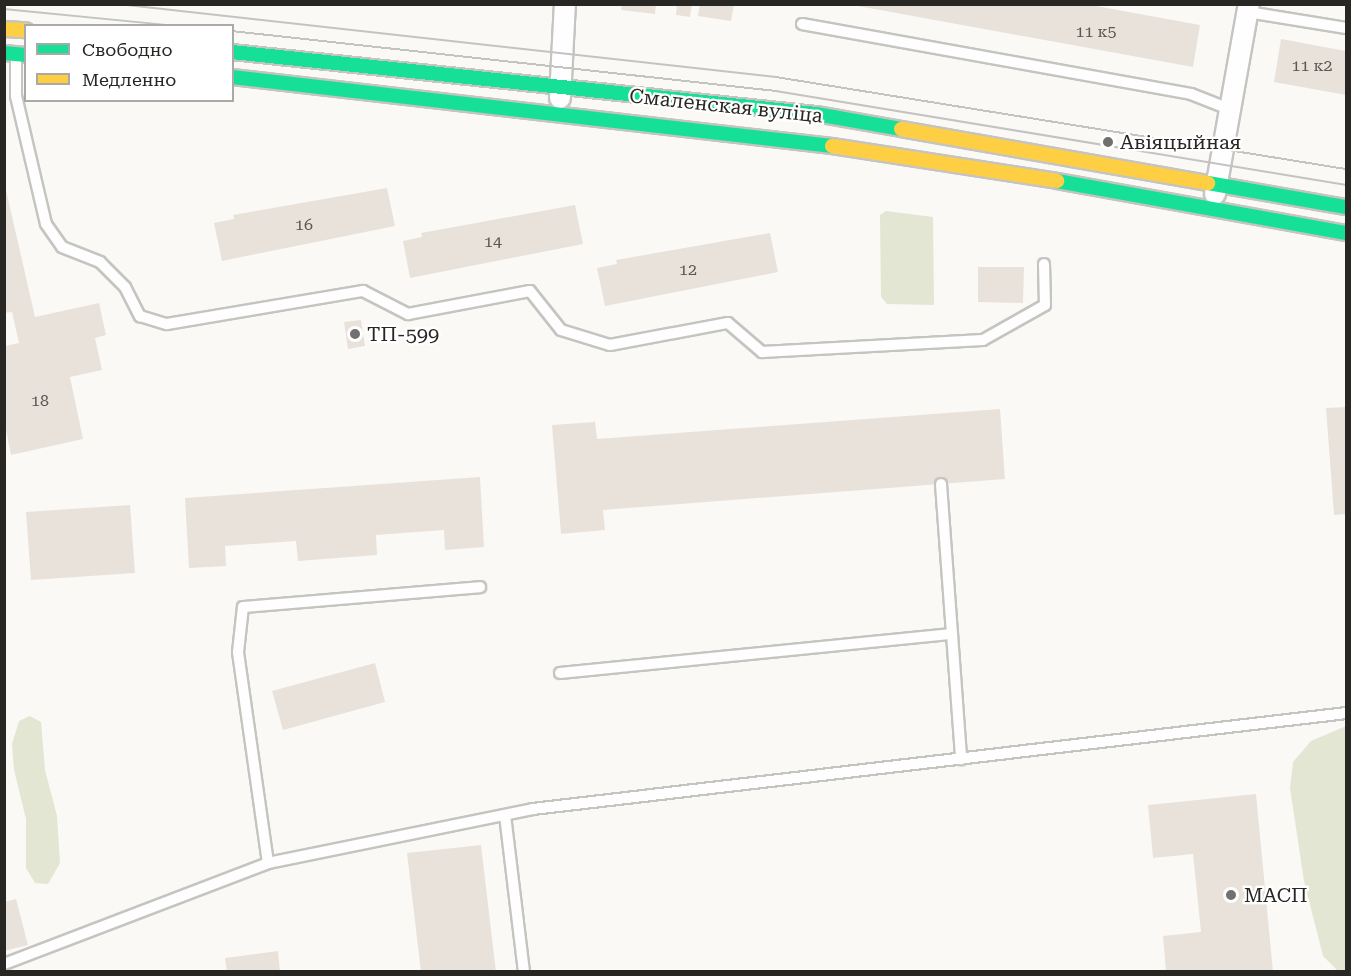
<!DOCTYPE html>
<html>
<head>
<meta charset="utf-8">
<style>
  body { margin:0 }
  #map { position:relative; width:1351px; height:976px; overflow:hidden; background:#fbf9f6; font-family:"Roboto Serif",serif }
  div>[style] { position:absolute }
  .green>* { inset:0; background:#e2e6d2 }
  .building>* { inset:0; background:#e8e2da }
  .roads { filter:drop-shadow(2px 0 #c6c4c1) drop-shadow(-2px 0 #c6c4c1) drop-shadow(0 2px #c6c4c1) drop-shadow(0 -2px #c6c4c1) }
  .lane>* { height:10px; margin:-5px; padding:0 5px; transform-origin:5px; border-radius:5px; background:#fefefe }
  .street>* { height:20px; margin:-10px; padding:0 10px; transform-origin:10px; border-radius:10px; background:#fefefe }
  .fast>* { height:14px; margin:-7px; padding:0 7px; transform-origin:7px; border-radius:7px; background:#16e098 }
  .slow>* { height:14px; margin:-7px; padding:0 7px; transform-origin:7px; border-radius:7px; background:#ffcf43 }
  .tram>* { height:1.5px; margin:-0.75px; padding:0 0.75px; transform-origin:0.75px; border-radius:0.75px; background:#c4c3c3 }
  .dots>* { width:16px; height:16px; translate:-50% -50%; box-sizing:border-box; border:3px solid #fff; border-radius:50% }
  span { translate:-50% -50%; white-space:nowrap; text-align:center; line-height:1.15; -webkit-text-stroke:4.5px #fff; paint-order:stroke }
  .number-label { font-size:16px; color:#5b5854 }
  .number-label span { -webkit-text-stroke-width:0 }
  .street-label { font-size:20px; color:#292724 }
  .poi-label { font-size:20px; color:#292724 }
  .left { translate:0 -50%; text-align:left }
  .frame { position:absolute; inset:0; border:6px solid #292724; pointer-events:none }
  .legend { position:absolute; left:24px; top:24px; width:210px; height:78px; box-sizing:border-box; background:#fff; border:2px solid #a9a9a7; margin:0; padding:8px 10px; list-style:none; font-size:18px; color:#292724 }
  .legend li { display:flex; align-items:center; gap:12px; height:30px }
  .legend b { width:30px; border:2px solid #a9a9a7 }
</style>
</head>
<body>
<div id="map">
  <div class="green">
    <i style="clip-path:polygon(886px 211px,933px 217px,934px 305px,887px 304px,881px 297px,880px 215px)"></i>
    <i style="clip-path:polygon(30px 716px,41px 722px,45px 770px,57px 816px,60px 863px,48px 884px,35px 883px,26px 868px,26px 819px,14px 770px,12px 744px,19px 721px)"></i>
    <i style="clip-path:polygon(1346px 726px,1346px 971px,1339px 972px,1323px 956px,1304px 881px,1290px 788px,1293px 762px,1311px 741px)"></i>
  </div>
  <div class="building">
    <i style="clip-path:polygon(622px 4px,656px 4px,655px 14px,621px 10px)"></i>
    <i style="clip-path:polygon(677px 4px,692px 4px,690px 17px,676px 15px)"></i>
    <i style="clip-path:polygon(700px 4px,734px 4px,731px 21px,698px 16px)"></i>
    <i style="clip-path:polygon(847px 4px,1085px 4px,1200px 25px,1193px 67px)"></i>
    <i style="clip-path:polygon(1281px 39px,1346px 51px,1346px 95px,1274px 82px)"></i>
    <i style="clip-path:polygon(4px 181px,35px 317px,99px 303px,106px 335px,95px 338px,102px 370px,70px 377px,83px 439px,11px 455px,5px 425px,5px 346px,19px 343px,12px 312px,4px 313px)"></i>
    <i style="clip-path:polygon(387px 188px,395px 226px,222px 261px,214px 223px,234px 219px,233px 215px)"></i>
    <i style="clip-path:polygon(575px 205px,583px 244px,410px 278px,403px 241px,422px 237px,421px 233px)"></i>
    <i style="clip-path:polygon(770px 233px,778px 272px,605px 306px,597px 268px,617px 264px,616px 260px)"></i>
    <i style="clip-path:polygon(978px 267px,1024px 267px,1023px 303px,978px 302px)"></i>
    <i style="clip-path:polygon(361px 320px,365px 346px,348px 349px,344px 322px)"></i>
    <i style="clip-path:polygon(1346px 407px,1346px 514px,1334px 515px,1326px 408px)"></i>
    <i style="clip-path:polygon(1000px 409px,1005px 479px,603px 510px,605px 530px,561px 534px,552px 425px,595px 422px,597px 439px)"></i>
    <i style="clip-path:polygon(480px 477px,484px 547px,445px 550px,444px 530px,376px 535px,377px 555px,298px 561px,296px 541px,225px 546px,226px 566px,189px 568px,185px 498px)"></i>
    <i style="clip-path:polygon(130px 505px,135px 573px,31px 580px,26px 512px)"></i>
    <i style="clip-path:polygon(375px 663px,385px 702px,283px 730px,272px 691px)"></i>
    <i style="clip-path:polygon(1256px 794px,1273px 972px,1166px 972px,1163px 936px,1201px 932px,1193px 854px,1153px 858px,1148px 805px)"></i>
    <i style="clip-path:polygon(481px 845px,496px 972px,421px 972px,407px 853px)"></i>
    <i style="clip-path:polygon(16px 899px,28px 945px,4px 951px,4px 902px)"></i>
    <i style="clip-path:polygon(278px 951px,280px 972px,227px 972px,225px 958px)"></i>
  </div>
  <div class="roads">
    <div class="lane">
      <i style="left:1248px;top:12px;width:99px;rotate:9.3deg"></i>
      <i style="left:802px;top:24px;width:395px;rotate:10.2deg"></i>
      <i style="left:1191px;top:94px;width:41px;rotate:21.5deg"></i>
      <i style="left:16px;top:57px;width:39px;rotate:90deg"></i>
      <i style="left:16px;top:96px;width:131px;rotate:76.8deg"></i>
      <i style="left:46px;top:224px;width:28px;rotate:55deg"></i>
      <i style="left:62px;top:247px;width:41px;rotate:21.5deg"></i>
      <i style="left:100px;top:262px;width:35px;rotate:45deg"></i>
      <i style="left:125px;top:287px;width:33px;rotate:63deg"></i>
      <i style="left:140px;top:316px;width:28px;rotate:17deg"></i>
      <i style="left:167px;top:324px;width:199px;rotate:-9.6deg"></i>
      <i style="left:363px;top:291px;width:51px;rotate:27.1deg"></i>
      <i style="left:408px;top:314px;width:124px;rotate:-10.7deg"></i>
      <i style="left:530px;top:291px;width:50px;rotate:51.5deg"></i>
      <i style="left:561px;top:330px;width:51px;rotate:17deg"></i>
      <i style="left:610px;top:345px;width:120px;rotate:-10.6deg"></i>
      <i style="left:728px;top:323px;width:45px;rotate:40.5deg"></i>
      <i style="left:762px;top:352px;width:221px;rotate:-3.1deg"></i>
      <i style="left:983px;top:340px;width:71px;rotate:-29.4deg"></i>
      <i style="left:1045px;top:305px;width:41px;rotate:-91.4deg"></i>
      <i style="left:941px;top:484px;width:276px;rotate:85.8deg"></i>
      <i style="left:560px;top:673px;width:394px;rotate:-5.7deg"></i>
      <i style="left:505px;top:815px;width:158px;rotate:83.1deg"></i>
      <i style="left:268px;top:863px;width:213px;rotate:-98.1deg"></i>
      <i style="left:238px;top:652px;width:45px;rotate:-83.7deg"></i>
      <i style="left:243px;top:607px;width:238px;rotate:-4.8deg"></i>
      <i style="left:4px;top:964px;width:283px;rotate:-20.9deg"></i>
      <i style="left:268px;top:863px;width:270px;rotate:-11.5deg"></i>
      <i style="left:533px;top:809px;width:819px;rotate:-6.73deg"></i>
    </div>
    <div class="street">
      <i style="left:560px;top:98px;width:94px;rotate:-87deg"></i>
      <i style="left:1215px;top:194px;width:193px;rotate:-79.9deg"></i>
    </div>
    <div class="fast">
      <i style="left:232px;top:52px;width:587px;rotate:6.06deg"></i>
      <i style="left:816px;top:114px;width:86px;rotate:10deg"></i>
      <i style="left:4px;top:53px;width:22px;rotate:5deg"></i>
      <i style="left:232px;top:77px;width:604px;rotate:6.56deg"></i>
      <i style="left:1057px;top:181px;width:294px;rotate:10.2deg"></i>
      <i style="left:1208px;top:183px;width:140px;rotate:9.9deg"></i>
    </div>
    <div class="slow">
      <i style="left:4px;top:29px;width:22px;rotate:3deg"></i>
      <i style="left:901px;top:129px;width:312px;rotate:10deg"></i>
      <i style="left:832px;top:146px;width:228px;rotate:8.8deg"></i>
    </div>
  </div>
  <div class="tram">
    <i style="left:118px;top:4px;width:662px;rotate:6.33deg"></i>
    <i style="left:776px;top:77px;width:577px;rotate:9.17deg"></i>
    <i style="left:4px;top:9px;width:175px;rotate:5.6deg"></i>
    <i style="left:232px;top:31px;width:547px;rotate:6.29deg"></i>
    <i style="left:776px;top:91px;width:578px;rotate:9.36deg"></i>
  </div>
  <div class="dots">
    <i style="left:1108px;top:142px;background:#72706e"></i>
    <i style="left:355px;top:334px;background:#72706e"></i>
    <i style="left:1231px;top:895px;background:#72706e"></i>
  </div>
  <div class="number-label">
    <span style="left:1096px;top:32px">11 к5</span>
    <span style="left:1312px;top:66px">11 к2</span>
    <span style="left:304px;top:225px">16</span>
    <span style="left:493px;top:242px">14</span>
    <span style="left:688px;top:270px">12</span>
    <span style="left:40px;top:401px">18</span>
  </div>
  <div class="street-label">
    <span style="left:726px;top:106px;rotate:6deg">Смаленская вуліца</span>
  </div>
  <div class="poi-label">
    <span class="left" style="left:1120px;top:142px">Авіяцыйная</span>
    <span class="left" style="left:367px;top:334px">ТП-599</span>
    <span class="left" style="left:1244px;top:895px">МАСП</span>
  </div>
  <div class="frame"></div>
  <ul class="legend">
  <li><b style="height:8px;background:#16e098"></b>Свободно</li>
  <li><b style="height:8px;background:#ffcf43"></b>Медленно</li>
  </ul>
</div>
</body>
</html>
